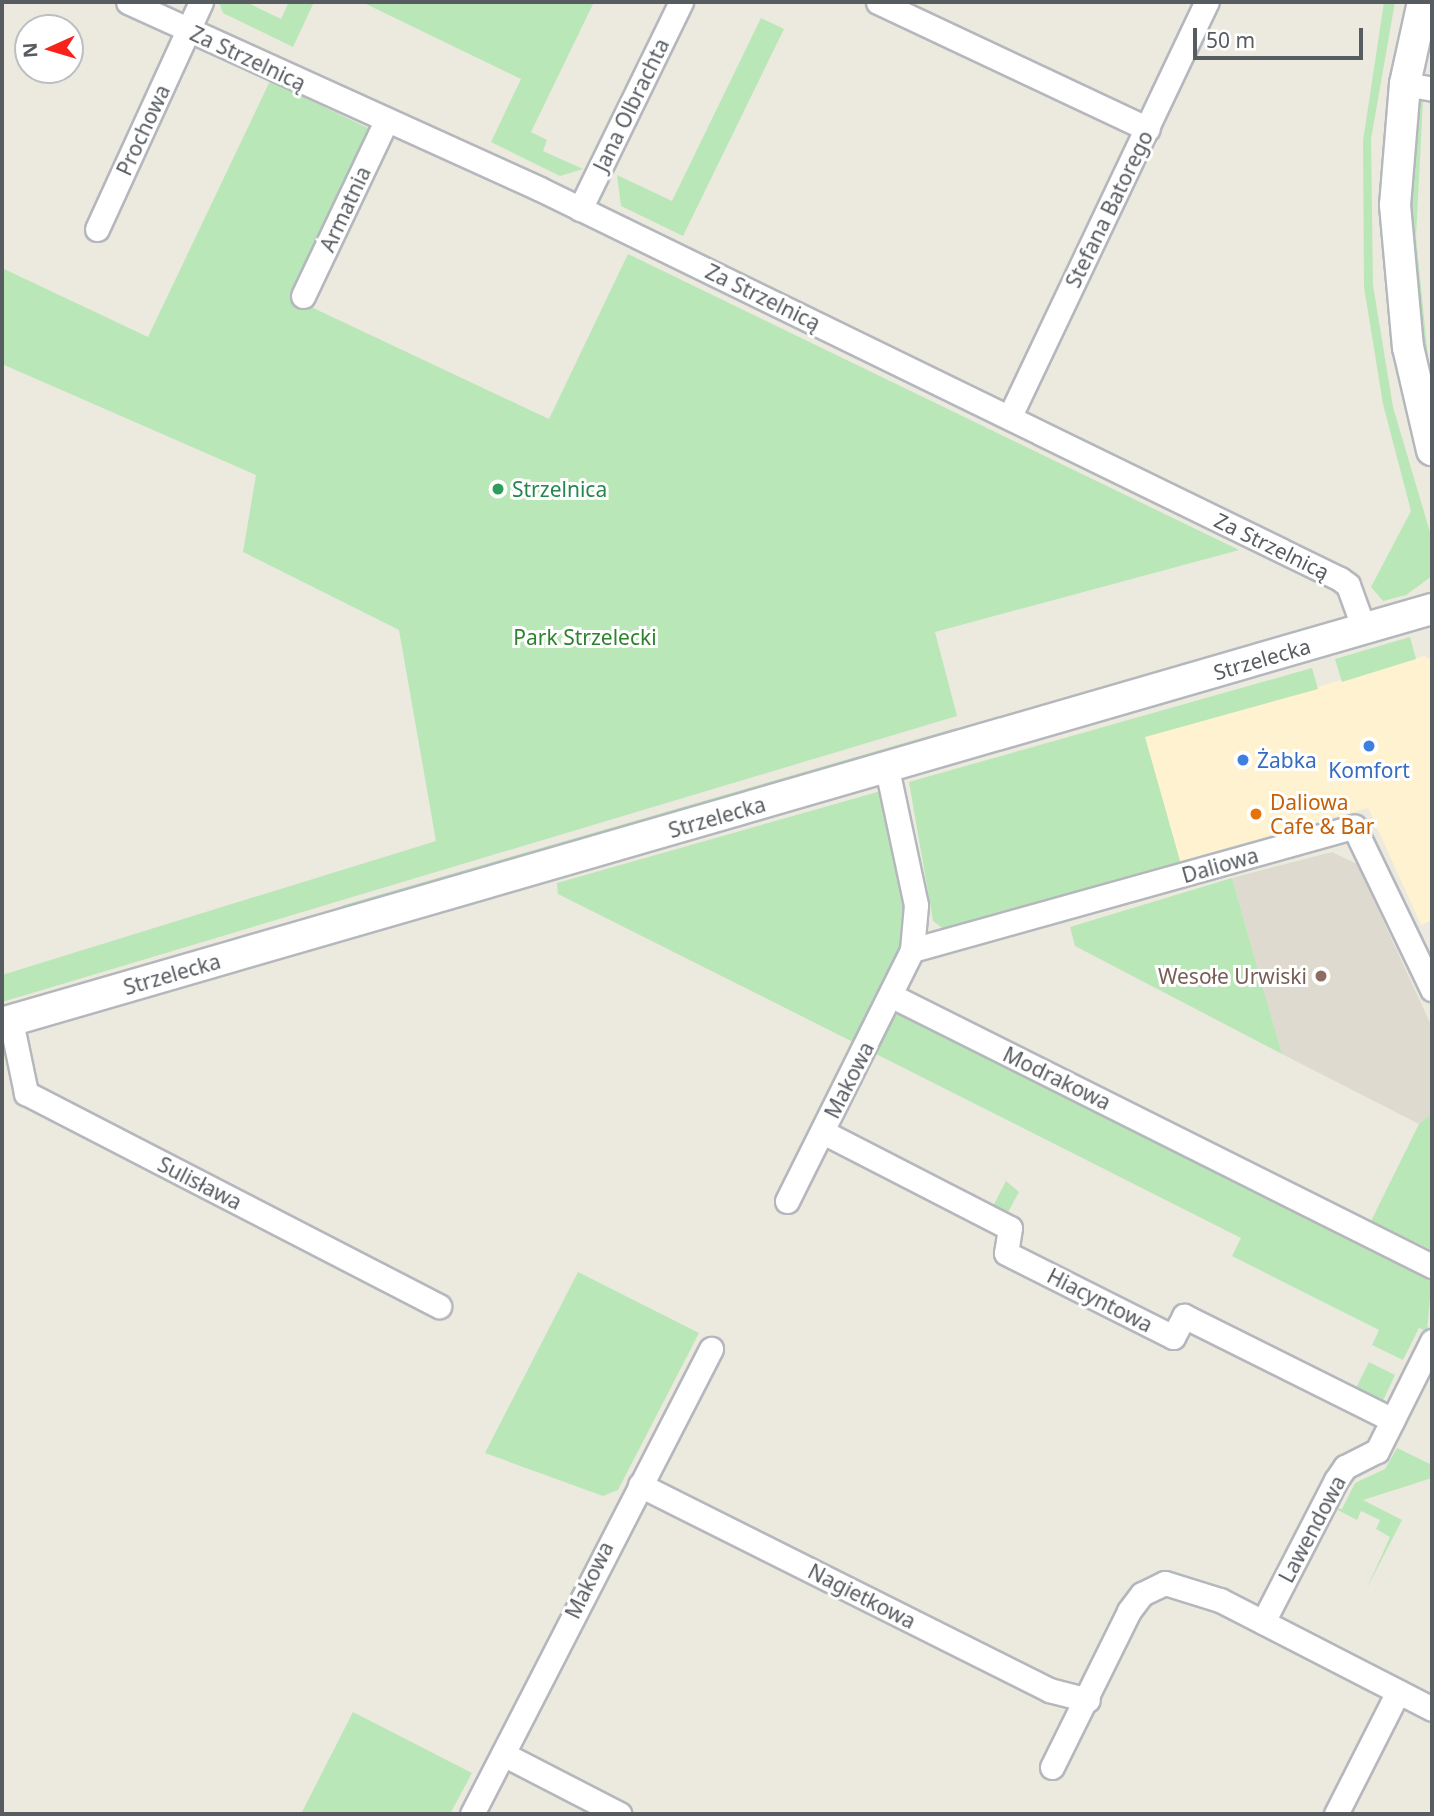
<!DOCTYPE html>
<html>
<head>
<meta charset="utf-8">
<style>
  body { margin:0 }
  #map { position:relative; width:1434px; height:1816px; overflow:hidden; background:#ece9de; font-family:"Noto Sans",sans-serif }
  div>[style] { position:absolute }
  .commercial>* { inset:0; background:#fff2d0 }
  .education>* { inset:0; background:#dfdacf }
  .green>* { inset:0; background:#bae7b8 }
  .roads { filter:drop-shadow(2px 0 #b4b8bd) drop-shadow(-2px 0 #b4b8bd) drop-shadow(0 2px #b4b8bd) drop-shadow(0 -2px #b4b8bd) }
  .minor>* { height:23px; margin:-11.5px; padding:0 11.5px; transform-origin:11.5px; border-radius:11.5px; background:#fff }
  .tertiary>* { height:30px; margin:-15px; padding:0 15px; transform-origin:15px; border-radius:15px; background:#fff }
  .dots>* { width:19px; height:19px; translate:-50% -50%; box-sizing:border-box; border:4px solid #fff; border-radius:50% }
  span { translate:-50% -50%; white-space:nowrap; text-align:center; line-height:1.15; -webkit-text-stroke:6px #fff; paint-order:stroke }
  .street-label { font-size:21px; color:#575c61 }
  .leisure-label { font-size:21px; color:#27864d }
  .left { translate:0 -50%; text-align:left }
  .park-label { font-size:21px; color:#2d832d }
  .shop-label { font-size:21px; color:#366cbe }
  .food-label { font-size:21px; color:#c56008 }
  .education-label { font-size:21px; color:#785e54 }
  .right { translate:-100% -50%; text-align:right }
  .frame { position:absolute; inset:0; border:4px solid #575c61; pointer-events:none }
  .north { position:absolute; left:14px; top:14px; width:70px; height:70px; box-sizing:border-box; background:#fff; border:2px solid #bcbec0; border-radius:50%; rotate:266deg; font-size:19px; font-weight:700; line-height:28px; text-align:center; color:#575c61 }
  .north::after { content:''; display:block; margin:auto; width:24px; height:32px; background:#f7221a; clip-path:polygon(50% 0,100% 100%,50% 72%,0 100%) }
  .scale { position:absolute; left:1193px; top:28px; width:170px; height:32px; box-sizing:border-box; border:4px solid #575c61; border-top:0; padding-left:9px; font-size:21px; line-height:24px; white-space:nowrap; color:#575c61; -webkit-text-stroke:5px #fff; paint-order:stroke }
</style>
</head>
<body>
<div id="map">
  <div class="commercial">
    <i style="clip-path:polygon(1424px 656px,1432px 660px,1432px 920px,1421px 925px,1368px 808px,1180px 861px,1145px 737px)"></i>
  </div>
  <div class="education">
    <i style="clip-path:polygon(1332px 852px,1357px 864px,1432px 1027px,1432px 1113px,1419px 1124px,1282px 1054px,1232px 878px)"></i>
  </div>
  <div class="green">
    <i style="clip-path:polygon(219px 2px,246px 2px,281px 19px,289px 2px,314px 2px,293px 47px,223px 13px)"></i>
    <i style="clip-path:polygon(362px 2px,594px 2px,531px 132px,547px 140px,543px 151px,583px 169px,560px 176px,491px 142px,521px 79px)"></i>
    <i style="clip-path:polygon(1384px 2px,1395px 2px,1371px 139px,1373px 285px,1393px 407px,1432px 539px,1432px 576px,1406px 595px,1383px 601px,1371px 587px,1411px 511px,1383px 404px,1364px 287px,1363px 141px)"></i>
    <i style="clip-path:polygon(761px 18px,784px 29px,683px 236px,621px 206px,617px 175px,672px 201px)"></i>
    <i style="clip-path:polygon(270px 81px,372px 130px,292px 298px,549px 419px,628px 254px,1239px 550px,935px 632px,957px 716px,2px 1002px,2px 975px,436px 841px,399px 630px,243px 552px,256px 475px,2px 364px,2px 268px,148px 337px)"></i>
    <i style="clip-path:polygon(1416px 98px,1423px 100px,1416px 237px,1432px 398px,1417px 325px,1408px 198px)"></i>
    <i style="clip-path:polygon(1410px 637px,1416px 659px,1342px 682px,1335px 659px)"></i>
    <i style="clip-path:polygon(1312px 668px,1318px 689px,1145px 737px,1180px 861px,1192px 861px,945px 930px,933px 921px,909px 782px)"></i>
    <i style="clip-path:polygon(956px 728px,956px 738px,321px 915px,344px 905px)"></i>
    <i style="clip-path:polygon(881px 791px,905px 909px,903px 943px,855px 1043px,558px 894px,557px 883px)"></i>
    <i style="clip-path:polygon(1232px 878px,1282px 1054px,1075px 946px,1070px 927px)"></i>
    <i style="clip-path:polygon(897px 1009px,1432px 1276px,1427px 1331px,1419px 1328px,1403px 1360px,1372px 1345px,1379px 1330px,1232px 1256px,1241px 1238px,874px 1053px)"></i>
    <i style="clip-path:polygon(1432px 1113px,1432px 1250px,1371px 1221px,1419px 1124px)"></i>
    <i style="clip-path:polygon(1006px 1181px,1019px 1192px,1007px 1214px,992px 1208px)"></i>
    <i style="clip-path:polygon(578px 1272px,699px 1333px,618px 1490px,603px 1496px,485px 1453px)"></i>
    <i style="clip-path:polygon(1369px 1362px,1395px 1375px,1381px 1405px,1354px 1392px)"></i>
    <i style="clip-path:polygon(1397px 1448px,1432px 1465px,1432px 1478px,1363px 1500px,1402px 1520px,1366px 1590px,1390px 1537px,1376px 1529px,1380px 1520px,1361px 1511px,1357px 1520px,1334px 1508px,1342px 1509px,1355px 1483px,1385px 1469px)"></i>
    <i style="clip-path:polygon(353px 1712px,472px 1773px,450px 1814px,301px 1814px)"></i>
  </div>
  <div class="roads">
    <div class="minor">
      <i style="left:128px;top:2px;width:452px;rotate:24.4deg"></i>
      <i style="left:540px;top:189px;width:890px;rotate:25.99deg"></i>
      <i style="left:1340px;top:579px;width:10px;rotate:37deg"></i>
      <i style="left:1348px;top:585px;width:47px;rotate:70deg"></i>
      <i style="left:878px;top:2px;width:298px;rotate:25.2deg"></i>
      <i style="left:1405px;top:84px;width:27px;rotate:10deg"></i>
      <i style="left:580px;top:209px;width:230px;rotate:-64deg"></i>
      <i style="left:97px;top:229px;width:250px;rotate:-65.4deg"></i>
      <i style="left:303px;top:296px;width:194px;rotate:-64.6deg"></i>
      <i style="left:1010px;top:416px;width:458px;rotate:-64.6deg"></i>
      <i style="left:912px;top:950px;width:459px;rotate:-15.6deg"></i>
      <i style="left:1354px;top:827px;width:180px;rotate:64.3deg"></i>
      <i style="left:892px;top:996px;width:604px;rotate:26.57deg"></i>
      <i style="left:11px;top:1021px;width:74px;rotate:78.2deg"></i>
      <i style="left:26px;top:1093px;width:465px;rotate:27.3deg"></i>
      <i style="left:823px;top:1132px;width:210px;rotate:27.2deg"></i>
      <i style="left:1010px;top:1228px;width:25px;rotate:99deg"></i>
      <i style="left:1006px;top:1253px;width:187px;rotate:26.7deg"></i>
      <i style="left:1173px;top:1337px;width:24px;rotate:-62deg"></i>
      <i style="left:1184px;top:1316px;width:233px;rotate:26.5deg"></i>
      <i style="left:787px;top:1201px;width:280px;rotate:-63.5deg"></i>
      <i style="left:912px;top:950px;width:45px;rotate:-84.9deg"></i>
      <i style="left:916px;top:905px;width:140px;rotate:-102deg"></i>
      <i style="left:640px;top:1485px;width:457px;rotate:26.6deg"></i>
      <i style="left:1049px;top:1690px;width:40px;rotate:14.4deg"></i>
      <i style="left:1263px;top:1622px;width:160px;rotate:-62.8deg"></i>
      <i style="left:1336px;top:1480px;width:16px;rotate:-55deg"></i>
      <i style="left:1345px;top:1467px;width:36px;rotate:-27deg"></i>
      <i style="left:1377px;top:1451px;width:123px;rotate:-63.4deg"></i>
      <i style="left:503px;top:1754px;width:131px;rotate:27.3deg"></i>
      <i style="left:1052px;top:1767px;width:174px;rotate:-63.7deg"></i>
      <i style="left:1129px;top:1611px;width:21px;rotate:-53deg"></i>
      <i style="left:1142px;top:1594px;width:25px;rotate:-26deg"></i>
      <i style="left:1165px;top:1583px;width:58px;rotate:17.2deg"></i>
      <i style="left:1220px;top:1600px;width:238px;rotate:27.2deg"></i>
      <i style="left:472px;top:1814px;width:523px;rotate:-62.8deg"></i>
      <i style="left:1336px;top:1814px;width:137px;rotate:-63.1deg"></i>
    </div>
    <div class="tertiary">
      <i style="left:1423px;top:2px;width:84px;rotate:102.4deg"></i>
      <i style="left:1405px;top:84px;width:121px;rotate:94.7deg"></i>
      <i style="left:1395px;top:205px;width:143px;rotate:84.8deg"></i>
      <i style="left:1408px;top:347px;width:106px;rotate:76.9deg"></i>
      <i style="left:2px;top:1023px;width:1489px;rotate:-16.15deg"></i>
    </div>
  </div>
  <div class="dots">
    <i style="left:498px;top:489px;background:#2e9e5b"></i>
    <i style="left:1369px;top:746px;background:#3f7fe0"></i>
    <i style="left:1243px;top:760px;background:#3f7fe0"></i>
    <i style="left:1256px;top:814px;background:#e8710a"></i>
    <i style="left:1321px;top:976px;background:#8d6e63"></i>
  </div>
  <div class="street-label">
    <span style="left:248px;top:58px;rotate:25deg">Za Strzelnicą</span>
    <span style="left:631px;top:105px;rotate:-64deg">Jana Olbrachta</span>
    <span style="left:143px;top:130px;rotate:-65deg">Prochowa</span>
    <span style="left:345px;top:209px;rotate:-65deg">Armatnia</span>
    <span style="left:1109px;top:209px;rotate:-64deg">Stefana Batorego</span>
    <span style="left:763px;top:297px;rotate:26deg">Za Strzelnicą</span>
    <span style="left:1272px;top:546px;rotate:26deg">Za Strzelnicą</span>
    <span style="left:1262px;top:659px;rotate:-16deg">Strzelecka</span>
    <span style="left:717px;top:817px;rotate:-16deg">Strzelecka</span>
    <span style="left:1220px;top:865px;rotate:-16deg">Daliowa</span>
    <span style="left:172px;top:974px;rotate:-16deg">Strzelecka</span>
    <span style="left:1057px;top:1078px;rotate:26deg">Modrakowa</span>
    <span style="left:849px;top:1080px;rotate:-63deg">Makowa</span>
    <span style="left:200px;top:1183px;rotate:27deg">Sulisława</span>
    <span style="left:1100px;top:1300px;rotate:27deg">Hiacyntowa</span>
    <span style="left:1312px;top:1529px;rotate:-62deg">Lawendowa</span>
    <span style="left:589px;top:1580px;rotate:-64deg">Makowa</span>
    <span style="left:862px;top:1596px;rotate:27deg">Nagietkowa</span>
  </div>
  <div class="leisure-label">
    <span class="left" style="left:512px;top:489px">Strzelnica</span>
  </div>
  <div class="park-label">
    <span style="left:585px;top:637px">Park Strzelecki</span>
  </div>
  <div class="shop-label">
    <span class="left" style="left:1257px;top:760px">Żabka</span>
    <span style="left:1369px;top:770px">Komfort</span>
  </div>
  <div class="food-label">
    <span class="left" style="left:1270px;top:814px">Daliowa<br>Cafe &amp; Bar</span>
  </div>
  <div class="education-label">
    <span class="right" style="left:1307px;top:976px">Wesołe Urwiski</span>
  </div>
  <div class="frame"></div>
  <div class="north">N</div>
  <div class="scale">50 m</div>
</div>
</body>
</html>
